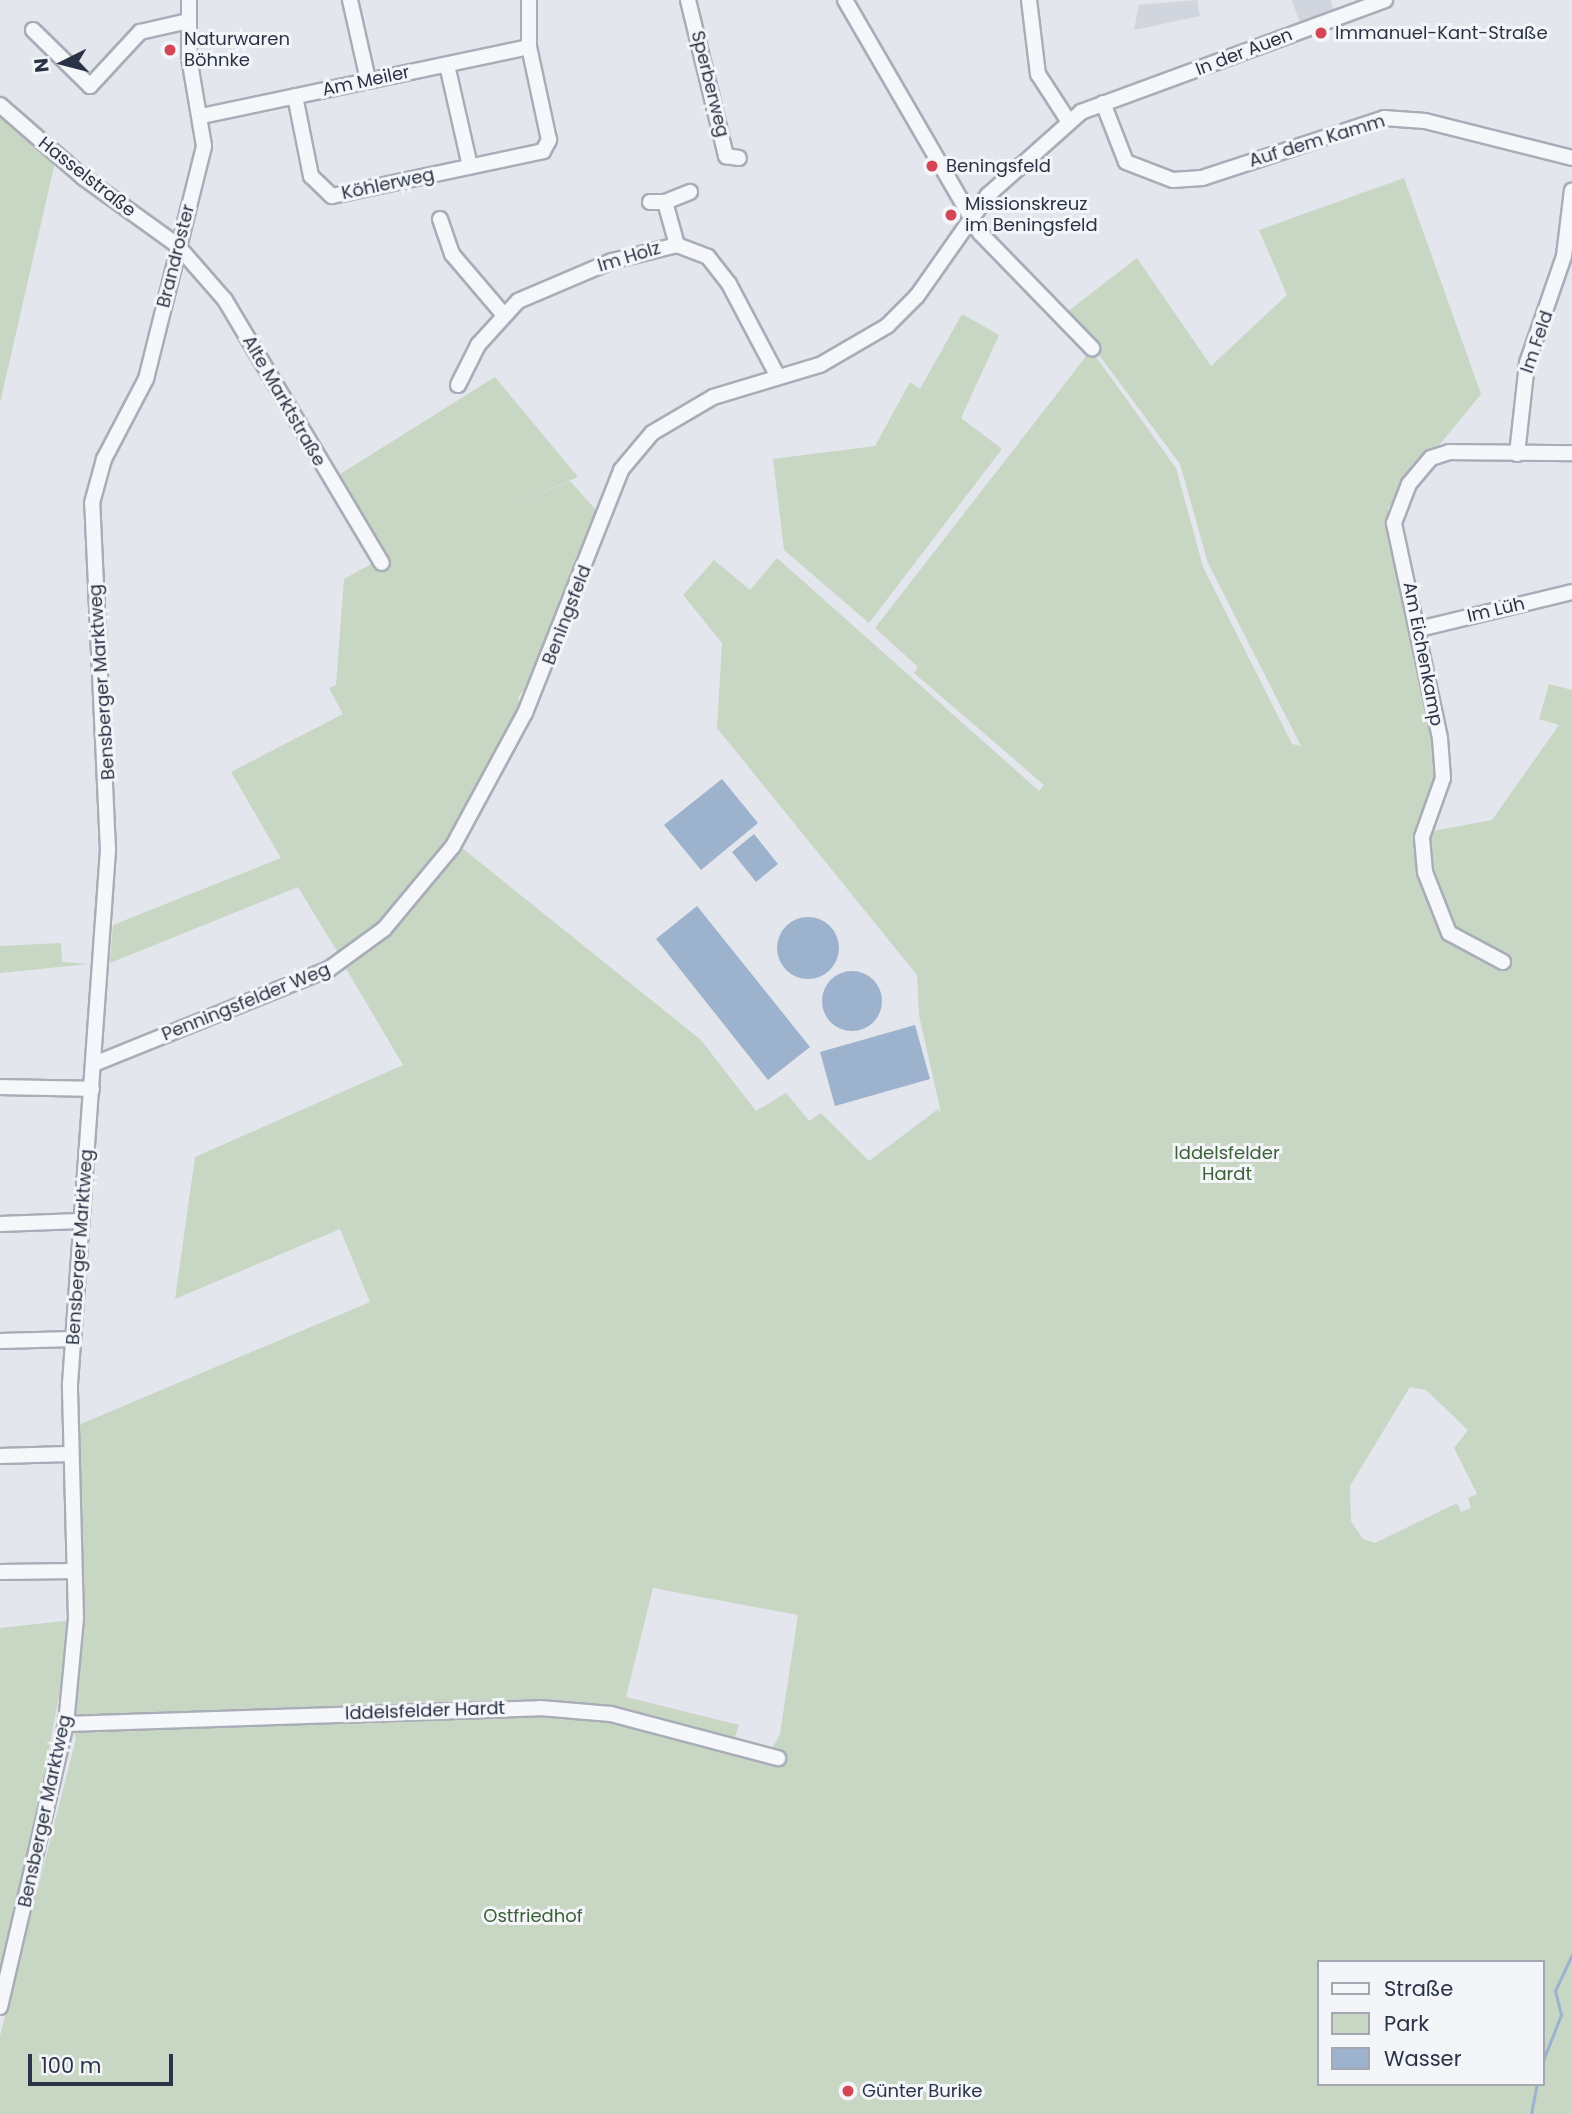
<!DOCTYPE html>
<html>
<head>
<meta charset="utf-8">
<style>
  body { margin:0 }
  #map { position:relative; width:1572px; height:2114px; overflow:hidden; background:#e3e6ec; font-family:Poppins,sans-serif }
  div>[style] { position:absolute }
  .built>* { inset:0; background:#d1d5de }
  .green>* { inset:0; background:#c8d6c4 }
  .water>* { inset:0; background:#9db2cd }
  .round { border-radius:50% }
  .stream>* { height:2.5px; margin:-1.25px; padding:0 1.25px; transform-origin:1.25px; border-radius:1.25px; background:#9db2cd }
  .roads { filter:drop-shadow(2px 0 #a8adb7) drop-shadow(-2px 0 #a8adb7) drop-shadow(0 2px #a8adb7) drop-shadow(0 -2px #a8adb7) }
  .minor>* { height:14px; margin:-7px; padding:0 7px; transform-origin:7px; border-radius:7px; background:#f6f7fa }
  .dots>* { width:19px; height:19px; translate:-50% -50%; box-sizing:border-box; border:4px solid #f3f5f9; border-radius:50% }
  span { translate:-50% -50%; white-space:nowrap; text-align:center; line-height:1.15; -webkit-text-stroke:6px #f3f5f9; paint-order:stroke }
  .poi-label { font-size:18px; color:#2a3345 }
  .left { translate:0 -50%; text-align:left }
  .street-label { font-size:18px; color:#2a3345 }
  .park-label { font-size:18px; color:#3d6137 }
  .legend { position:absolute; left:1317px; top:1960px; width:228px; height:126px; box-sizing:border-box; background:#f3f5f9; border:2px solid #a3a7b1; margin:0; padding:9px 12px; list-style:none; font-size:21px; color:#2a3345 }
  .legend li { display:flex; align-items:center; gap:14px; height:35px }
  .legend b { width:35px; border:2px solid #a3a7b1 }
  .north { position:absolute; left:28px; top:28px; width:70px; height:70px; -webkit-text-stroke:5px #f3f5f9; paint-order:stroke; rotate:264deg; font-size:19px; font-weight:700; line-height:28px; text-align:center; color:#2a3345 }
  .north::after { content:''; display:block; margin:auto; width:24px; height:32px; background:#2a3345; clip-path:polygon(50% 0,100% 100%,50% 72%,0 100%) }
  .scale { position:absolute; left:28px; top:2054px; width:145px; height:32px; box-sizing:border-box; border:4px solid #2a3345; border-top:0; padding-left:9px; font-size:21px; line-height:24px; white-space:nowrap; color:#2a3345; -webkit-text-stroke:5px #f3f5f9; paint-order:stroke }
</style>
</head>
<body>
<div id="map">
  <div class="built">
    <i style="clip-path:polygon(1197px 0,1200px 16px,1134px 30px,1139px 5px)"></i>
    <i style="clip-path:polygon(1292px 0,1330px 0,1334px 11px,1300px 23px)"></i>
  </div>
  <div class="green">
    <i style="clip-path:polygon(0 114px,55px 162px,0 403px)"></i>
    <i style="clip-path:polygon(evenodd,1404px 178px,1481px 394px,1388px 508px,1440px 750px,1428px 832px,1492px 820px,1559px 725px,1539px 719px,1549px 684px,1572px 690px,1572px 2114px,0 2114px,0 2036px,76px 1739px,70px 1721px,76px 1426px,370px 1302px,340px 1229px,175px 1299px,195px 1157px,403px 1065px,345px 967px,375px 941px,457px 844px,701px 1040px,756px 1111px,786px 1093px,809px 1121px,821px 1113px,869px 1161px,938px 1109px,941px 1113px,919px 1015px,917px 975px,717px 728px,722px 643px,683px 595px,714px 560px,750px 590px,777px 558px,1039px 791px,1044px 785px,914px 673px,918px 667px,875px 628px,1091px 350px,1176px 468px,1203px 567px,1292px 744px,1301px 746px,1208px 563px,1180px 464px,1067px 312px,1137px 258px,1211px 366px,1287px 295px,1259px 230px,1404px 178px,1410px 1387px,1426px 1390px,1468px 1430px,1454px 1448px,1477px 1494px,1468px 1498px,1471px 1508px,1461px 1512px,1457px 1503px,1375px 1543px,1363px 1539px,1351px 1521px,1350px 1486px,1410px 1387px,1404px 178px,653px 1588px,798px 1615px,780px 1734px,765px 1762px,730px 1752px,739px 1725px,626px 1697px,653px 1588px,1404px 178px,1318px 1962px,1542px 1962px,1542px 2084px,1318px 2084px,1318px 1962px)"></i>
    <i style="clip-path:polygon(962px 314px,999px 335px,961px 418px,1002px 449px,869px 623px,784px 550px,773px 459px,875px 446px,910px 382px,920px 389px)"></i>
    <i style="clip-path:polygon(495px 377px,578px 477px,517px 503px,570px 481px,596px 510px,541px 670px,518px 697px,522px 709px,452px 838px,396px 910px,341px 958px,298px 887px,110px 963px,113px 925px,281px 858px,231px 772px,343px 714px,329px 688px,336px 685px,344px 579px,384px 557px,337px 476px)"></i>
    <i style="clip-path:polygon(61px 943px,62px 962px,89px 964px,0 973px,0 946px)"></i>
    <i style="clip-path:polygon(73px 1620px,22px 1895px,0 1985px,0 1628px)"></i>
  </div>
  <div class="water">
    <i style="clip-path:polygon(722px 779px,758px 823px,701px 870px,664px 825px)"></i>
    <i style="clip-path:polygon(754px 834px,778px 864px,756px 882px,732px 852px)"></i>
    <i style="clip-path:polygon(697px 906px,810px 1047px,768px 1080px,656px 939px)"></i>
    <i class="round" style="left:777px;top:917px;width:62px;height:62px"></i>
    <i class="round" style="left:822px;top:971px;width:60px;height:60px"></i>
    <i style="clip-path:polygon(915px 1025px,930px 1079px,835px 1106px,820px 1052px)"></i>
  </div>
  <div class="stream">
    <i style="left:1542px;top:2063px;width:52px;rotate:-68.4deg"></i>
    <i style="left:1561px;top:2015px;width:25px;rotate:-104deg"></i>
    <i style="left:1555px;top:1991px;width:40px;rotate:-65deg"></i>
    <i style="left:1531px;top:2114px;width:31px;rotate:-79deg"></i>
  </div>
  <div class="roads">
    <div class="minor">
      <i style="left:350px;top:0;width:82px;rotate:77.3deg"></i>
      <i style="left:688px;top:0;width:161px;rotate:76.3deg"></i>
      <i style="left:726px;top:156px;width:13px;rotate:9deg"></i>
      <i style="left:845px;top:0;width:269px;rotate:59.9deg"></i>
      <i style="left:980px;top:233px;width:161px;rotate:45.8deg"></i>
      <i style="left:1029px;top:0;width:75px;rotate:83.1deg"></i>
      <i style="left:1038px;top:74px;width:57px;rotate:57.1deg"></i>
      <i style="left:33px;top:30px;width:80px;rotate:44.5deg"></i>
      <i style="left:90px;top:86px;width:74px;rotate:-47.2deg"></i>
      <i style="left:140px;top:32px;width:49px;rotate:-12.9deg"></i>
      <i style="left:447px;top:65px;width:104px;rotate:77.2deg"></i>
      <i style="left:295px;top:96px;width:82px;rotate:78.7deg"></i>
      <i style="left:311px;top:176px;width:29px;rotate:44deg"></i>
      <i style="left:332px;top:196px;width:216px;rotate:-12deg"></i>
      <i style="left:543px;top:151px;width:13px;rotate:-61deg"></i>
      <i style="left:549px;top:140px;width:95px;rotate:-102.1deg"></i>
      <i style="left:529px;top:47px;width:47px;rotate:-90deg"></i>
      <i style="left:1103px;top:103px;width:63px;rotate:68.7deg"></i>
      <i style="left:1126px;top:162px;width:50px;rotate:21deg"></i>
      <i style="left:1173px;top:180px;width:29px;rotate:-4deg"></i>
      <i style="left:1202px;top:178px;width:192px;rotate:-18.2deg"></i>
      <i style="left:1384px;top:118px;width:41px;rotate:4.2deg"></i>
      <i style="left:1425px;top:121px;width:152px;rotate:14.1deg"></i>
      <i style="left:0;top:105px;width:111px;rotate:41deg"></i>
      <i style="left:84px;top:178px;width:115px;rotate:35.8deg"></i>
      <i style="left:177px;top:245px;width:73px;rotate:48.9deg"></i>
      <i style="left:225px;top:300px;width:306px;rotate:59.2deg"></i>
      <i style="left:202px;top:116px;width:334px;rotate:-11.9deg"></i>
      <i style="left:650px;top:202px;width:15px"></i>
      <i style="left:665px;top:202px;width:45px;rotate:74.4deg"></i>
      <i style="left:665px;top:202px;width:27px;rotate:-22deg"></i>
      <i style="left:440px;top:219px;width:37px;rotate:71deg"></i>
      <i style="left:452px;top:254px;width:79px;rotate:49.6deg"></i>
      <i style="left:458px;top:385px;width:45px;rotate:-63.4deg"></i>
      <i style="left:478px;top:345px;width:59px;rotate:-47.7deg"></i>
      <i style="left:518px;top:301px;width:102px;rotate:-23.1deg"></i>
      <i style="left:612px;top:261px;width:67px;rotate:-13.8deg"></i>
      <i style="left:677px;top:245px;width:33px;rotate:21deg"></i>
      <i style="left:708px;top:257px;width:34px;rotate:52deg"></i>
      <i style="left:729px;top:284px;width:105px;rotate:62.2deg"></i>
      <i style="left:1517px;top:454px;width:92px;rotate:-83.7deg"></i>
      <i style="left:1527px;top:363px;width:113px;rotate:-70.9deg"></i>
      <i style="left:1564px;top:256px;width:66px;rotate:-83.1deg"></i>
      <i style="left:1419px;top:629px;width:157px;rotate:-13.6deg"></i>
      <i style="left:1503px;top:962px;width:61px;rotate:-151.8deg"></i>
      <i style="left:1449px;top:933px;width:66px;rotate:-111.5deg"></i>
      <i style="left:1425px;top:872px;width:35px;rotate:-95deg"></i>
      <i style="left:1422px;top:837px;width:63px;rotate:-70.4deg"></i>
      <i style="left:1443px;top:778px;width:40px;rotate:-94.3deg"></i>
      <i style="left:1440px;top:738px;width:220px;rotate:-102.1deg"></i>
      <i style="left:1394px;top:523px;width:42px;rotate:-69deg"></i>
      <i style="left:1409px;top:484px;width:34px;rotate:-50deg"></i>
      <i style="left:1431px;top:458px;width:19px;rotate:-18deg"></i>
      <i style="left:1449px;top:452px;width:123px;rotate:0.5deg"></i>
      <i style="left:94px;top:1064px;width:253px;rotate:-22deg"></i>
      <i style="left:329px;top:969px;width:68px;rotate:-36deg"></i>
      <i style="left:384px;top:929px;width:108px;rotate:-50.3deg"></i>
      <i style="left:453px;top:846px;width:151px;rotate:-61.6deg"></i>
      <i style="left:525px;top:713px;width:261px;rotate:-68.4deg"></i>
      <i style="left:621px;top:470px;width:48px;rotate:-50deg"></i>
      <i style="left:652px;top:433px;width:71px;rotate:-30.5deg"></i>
      <i style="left:713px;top:397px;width:112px;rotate:-16.7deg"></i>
      <i style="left:820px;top:365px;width:78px;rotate:-30.2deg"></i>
      <i style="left:887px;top:326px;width:42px;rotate:-45deg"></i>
      <i style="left:917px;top:296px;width:123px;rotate:-54.9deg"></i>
      <i style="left:988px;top:195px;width:125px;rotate:-41.7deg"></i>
      <i style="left:1081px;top:112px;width:324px;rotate:-20.2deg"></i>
      <i style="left:0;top:1087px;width:92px;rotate:1.2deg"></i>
      <i style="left:0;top:1224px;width:80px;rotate:-2.1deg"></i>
      <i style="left:0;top:1341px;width:73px;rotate:-1.6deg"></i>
      <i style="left:0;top:1456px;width:68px;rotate:-1.7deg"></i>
      <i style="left:0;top:1572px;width:74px;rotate:-0.8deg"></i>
      <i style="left:66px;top:1724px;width:474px;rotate:-1.9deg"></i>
      <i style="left:540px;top:1708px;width:71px;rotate:4.8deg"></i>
      <i style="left:611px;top:1714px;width:173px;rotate:14.8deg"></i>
      <i style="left:0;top:2007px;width:291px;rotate:-76.9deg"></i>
      <i style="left:66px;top:1724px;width:105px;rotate:-84.6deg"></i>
      <i style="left:76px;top:1619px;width:235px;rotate:-91.5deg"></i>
      <i style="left:70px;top:1384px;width:535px;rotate:-85.93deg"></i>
      <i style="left:108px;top:850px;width:347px;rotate:-92.6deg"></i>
      <i style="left:92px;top:503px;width:46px;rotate:-74.7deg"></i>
      <i style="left:104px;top:459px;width:90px;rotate:-62.3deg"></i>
      <i style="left:146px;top:379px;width:240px;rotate:-76deg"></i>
      <i style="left:204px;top:146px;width:90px;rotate:-99.6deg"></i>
      <i style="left:189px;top:57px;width:57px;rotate:-90deg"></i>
    </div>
  </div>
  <div class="dots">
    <i style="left:1321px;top:33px;background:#d44555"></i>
    <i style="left:170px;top:50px;background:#d44555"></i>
    <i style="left:932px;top:166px;background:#d44555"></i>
    <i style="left:951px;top:215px;background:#d44555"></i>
    <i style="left:848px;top:2091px;background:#d44555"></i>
  </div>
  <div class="poi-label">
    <span class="left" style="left:1335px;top:33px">Immanuel-Kant-Straße</span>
    <span class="left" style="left:184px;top:50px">Naturwaren<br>Böhnke</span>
    <span class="left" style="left:946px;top:166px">Beningsfeld</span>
    <span class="left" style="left:965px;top:215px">Missionskreuz<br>im Beningsfeld</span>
    <span class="left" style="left:862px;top:2091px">Günter Burike</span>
  </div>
  <div class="street-label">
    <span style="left:1244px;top:52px;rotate:-21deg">In der Auen</span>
    <span style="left:366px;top:81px;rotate:-12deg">Am Meiler</span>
    <span style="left:710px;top:84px;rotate:76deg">Sperberweg</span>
    <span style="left:1317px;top:141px;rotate:-17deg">Auf dem Kamm</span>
    <span style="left:87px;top:177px;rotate:38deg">Hasselstraße</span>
    <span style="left:388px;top:184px;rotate:-12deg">Köhlerweg</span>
    <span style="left:176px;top:256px;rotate:-76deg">Brandroster</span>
    <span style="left:629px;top:257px;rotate:-17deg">Im Holz</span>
    <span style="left:1537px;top:342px;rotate:-71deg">Im Feld</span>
    <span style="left:284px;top:401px;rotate:60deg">Alte Marktstraße</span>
    <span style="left:1496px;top:610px;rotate:-13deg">Im Lüh</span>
    <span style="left:567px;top:615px;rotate:-69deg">Beningsfeld</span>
    <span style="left:1423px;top:654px;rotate:79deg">Am Eichenkamp</span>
    <span style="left:102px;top:682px;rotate:-94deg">Bensberger Marktweg</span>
    <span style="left:246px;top:1002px;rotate:-22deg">Penningsfelder Weg</span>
    <span style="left:80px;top:1247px;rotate:-86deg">Bensberger Marktweg</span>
    <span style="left:425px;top:1711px;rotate:-2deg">Iddelsfelder Hardt</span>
    <span style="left:45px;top:1811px;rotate:-78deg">Bensberger Marktweg</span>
  </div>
  <div class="park-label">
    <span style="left:1227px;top:1164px">Iddelsfelder<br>Hardt</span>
    <span style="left:533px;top:1916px">Ostfriedhof</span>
  </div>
  <ul class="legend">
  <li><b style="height:9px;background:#f6f7fa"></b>Straße</li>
  <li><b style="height:19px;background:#c8d6c4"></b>Park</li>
  <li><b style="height:19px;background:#9db2cd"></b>Wasser</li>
  </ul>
  <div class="north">N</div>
  <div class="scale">100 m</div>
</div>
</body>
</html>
